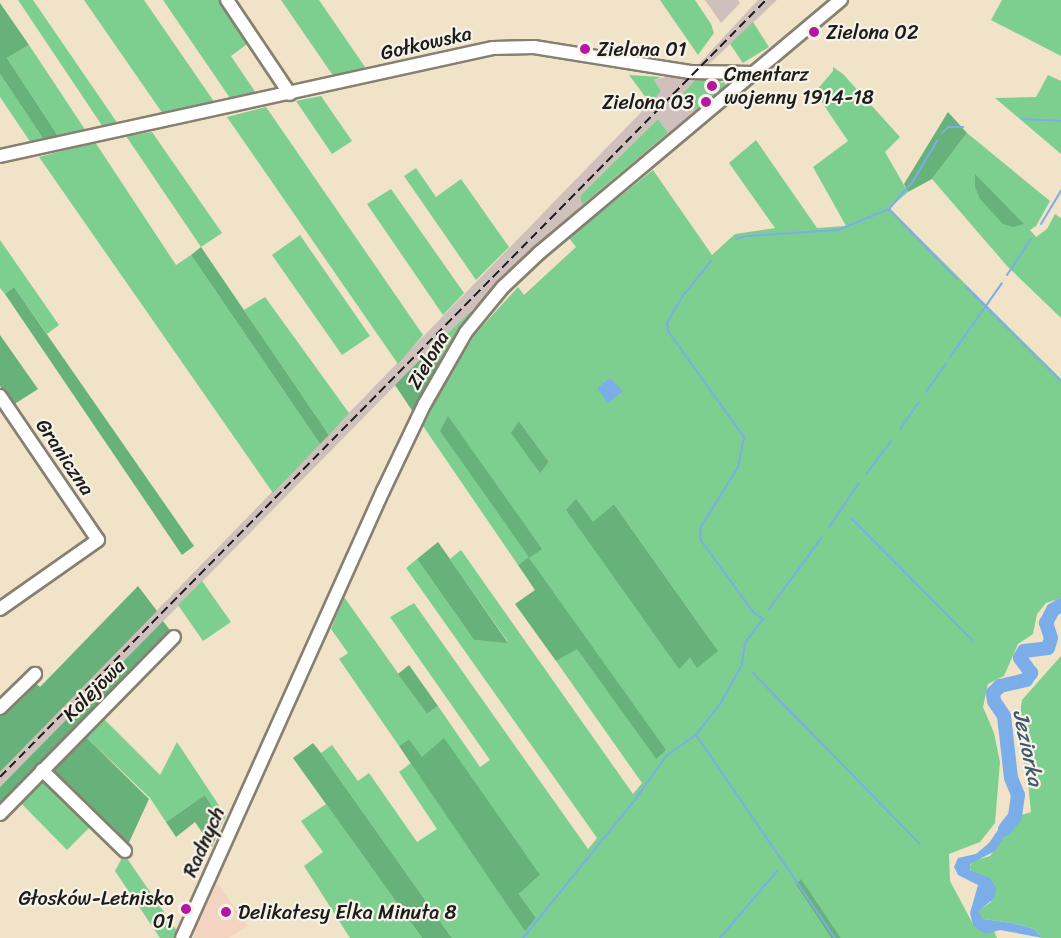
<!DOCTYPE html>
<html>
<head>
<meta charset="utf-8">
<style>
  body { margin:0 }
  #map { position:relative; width:1061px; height:938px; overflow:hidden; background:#f0e3c8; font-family:Sriracha,sans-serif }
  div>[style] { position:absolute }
  .built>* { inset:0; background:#f4d3c0 }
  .industrial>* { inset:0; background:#d0c0bc }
  .green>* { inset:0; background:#7dcf90 }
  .forest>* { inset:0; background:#66b27a }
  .water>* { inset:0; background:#7baee8 }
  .stream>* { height:2px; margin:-1px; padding:0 1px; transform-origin:1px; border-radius:1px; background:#7baee8 }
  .river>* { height:14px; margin:-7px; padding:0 7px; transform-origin:7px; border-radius:7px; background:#7baee8 }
  .roads { filter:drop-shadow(2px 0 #868072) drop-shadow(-2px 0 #868072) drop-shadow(0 2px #868072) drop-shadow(0 -2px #868072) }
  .minor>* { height:12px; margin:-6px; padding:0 6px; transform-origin:6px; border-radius:6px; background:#fff }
  .rail>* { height:2px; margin-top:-1px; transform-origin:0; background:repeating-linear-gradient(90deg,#1c1c1c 0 9px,transparent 0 13.5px) }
  .dots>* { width:16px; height:16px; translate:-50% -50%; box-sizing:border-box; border:3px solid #f7f3e8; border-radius:50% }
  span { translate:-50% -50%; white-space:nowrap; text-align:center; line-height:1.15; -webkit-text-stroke:4.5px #f7f3e8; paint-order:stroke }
  .poi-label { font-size:20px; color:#1c1c1c }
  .left { translate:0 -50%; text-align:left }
  .right { translate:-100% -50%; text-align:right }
  .street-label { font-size:20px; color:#1c1c1c }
  .water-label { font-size:21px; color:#42566e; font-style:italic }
</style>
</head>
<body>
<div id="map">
  <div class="built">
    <i style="clip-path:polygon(217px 883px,248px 926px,228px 938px,194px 938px,196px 922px,200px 923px,198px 920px,202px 910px,204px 911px)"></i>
  </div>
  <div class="industrial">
    <i style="clip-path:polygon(705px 0,738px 0,740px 3px,721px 23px)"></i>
    <i style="clip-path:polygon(758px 0,777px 0,709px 64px,698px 65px)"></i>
    <i style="clip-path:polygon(672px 75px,697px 78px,683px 93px,696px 111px,668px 133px,658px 119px,580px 196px,582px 205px,431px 349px,0 787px,0 772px,650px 103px,661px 91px,654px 80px)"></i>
  </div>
  <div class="green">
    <i style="clip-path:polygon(18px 0,33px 0,118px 124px,103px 127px)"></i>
    <i style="clip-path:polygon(84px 0,144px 0,215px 103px,163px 114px)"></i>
    <i style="clip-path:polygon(163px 0,221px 0,250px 42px,231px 56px,256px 93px,232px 101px)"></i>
    <i style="clip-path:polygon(281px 0,319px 0,367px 70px,334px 77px)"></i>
    <i style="clip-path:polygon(660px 0,695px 0,711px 24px,714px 33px,698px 55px)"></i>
    <i style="clip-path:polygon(1002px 0,1061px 0,1061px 56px,991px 20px)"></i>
    <i style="clip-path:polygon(753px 22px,769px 47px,743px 63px,730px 44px)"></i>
    <i style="clip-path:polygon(29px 45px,86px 131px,58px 136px,7px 58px)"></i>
    <i style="clip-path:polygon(evenodd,833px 67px,843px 74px,900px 137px,885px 152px,908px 192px,889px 208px,1061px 379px,1061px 598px,1046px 603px,1037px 614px,1033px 634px,1018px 644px,1004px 676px,988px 684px,983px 707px,994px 733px,1000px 762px,995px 823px,980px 842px,949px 854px,950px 881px,973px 924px,977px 929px,994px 931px,997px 938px,841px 938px,801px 880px,796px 885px,831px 938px,452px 938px,321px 753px,332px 745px,358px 781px,369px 773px,417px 842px,437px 829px,399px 772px,411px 763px,525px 930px,536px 918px,519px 894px,539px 876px,444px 739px,422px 758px,409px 739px,399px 746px,339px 659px,348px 653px,331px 629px,344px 597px,427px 714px,438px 706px,480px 767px,490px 760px,390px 617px,414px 603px,588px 849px,597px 838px,406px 568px,417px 559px,474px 640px,508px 642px,450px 559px,461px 550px,633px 794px,642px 783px,556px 661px,577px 648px,656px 759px,529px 558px,518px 565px,423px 426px,436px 398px,476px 333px,518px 287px,524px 295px,576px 247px,569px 238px,653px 170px,712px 255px,735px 234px,775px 228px,729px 163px,756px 140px,817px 228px,846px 226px,813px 167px,848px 141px,815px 92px,833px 71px,833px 67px,519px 421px,549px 462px,540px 472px,539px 472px,519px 421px,833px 67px,614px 504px,711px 641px,697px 667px,690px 658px,679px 668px,593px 523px,614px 504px)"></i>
    <i style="clip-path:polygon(0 74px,44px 140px,31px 143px,0 97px)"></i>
    <i style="clip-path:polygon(629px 75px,661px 77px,654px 80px,661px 91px,650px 103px)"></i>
    <i style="clip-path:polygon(1048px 75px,1061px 81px,1061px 154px,995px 98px,1036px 97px)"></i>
    <i style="clip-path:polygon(697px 78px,720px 78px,722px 80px,720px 83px,724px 82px,727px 87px,695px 110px,683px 93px)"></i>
    <i style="clip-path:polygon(321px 96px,352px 141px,332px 154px,296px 101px)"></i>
    <i style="clip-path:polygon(266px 107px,423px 335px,398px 364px,227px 117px)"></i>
    <i style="clip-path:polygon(658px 119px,668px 133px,582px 205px,580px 196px)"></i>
    <i style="clip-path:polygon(152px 132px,222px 233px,201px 247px,126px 136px)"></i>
    <i style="clip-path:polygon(967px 133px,1050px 201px,1036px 226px,1030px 230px,1036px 237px,1047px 229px,1055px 214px,1061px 218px,1061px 318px,1007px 266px,932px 179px)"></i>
    <i style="clip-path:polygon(95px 142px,176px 265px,191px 255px,320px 444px,273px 493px,39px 157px)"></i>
    <i style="clip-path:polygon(416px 168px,436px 197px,461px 179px,509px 247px,476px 280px,404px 176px)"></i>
    <i style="clip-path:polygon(391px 189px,464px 293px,443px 315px,367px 204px)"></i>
    <i style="clip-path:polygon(300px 235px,370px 336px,342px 355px,272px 255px)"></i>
    <i style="clip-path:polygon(0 240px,59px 325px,47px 334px,14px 287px,5px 294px,0 288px)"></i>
    <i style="clip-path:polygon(265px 297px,349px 413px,329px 435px,244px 310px)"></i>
    <i style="clip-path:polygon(472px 310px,468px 320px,441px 360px,431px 349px)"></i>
    <i style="clip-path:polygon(202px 581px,231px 622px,203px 641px,178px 605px)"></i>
    <i style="clip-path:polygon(1061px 656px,1061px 938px,1043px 938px,1034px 929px,1012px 923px,983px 919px,977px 912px,991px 902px,969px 867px,973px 861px,990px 856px,1018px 816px,1031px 812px,1027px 773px,1017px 737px,1022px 700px)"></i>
    <i style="clip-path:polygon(102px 717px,160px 775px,177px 742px,226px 816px,222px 823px,205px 795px,166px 822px,150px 798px,84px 735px)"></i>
    <i style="clip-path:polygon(43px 776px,93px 824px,67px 850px,19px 801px)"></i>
    <i style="clip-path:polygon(326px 804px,422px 938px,350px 938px,304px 866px,323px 852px,301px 821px)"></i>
    <i style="clip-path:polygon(124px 854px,177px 931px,174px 938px,160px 938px,115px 871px)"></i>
  </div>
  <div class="forest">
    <i style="clip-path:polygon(0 3px,29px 45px,7px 58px,58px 136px,44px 140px,0 74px)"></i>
    <i style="clip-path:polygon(948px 112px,967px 133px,932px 179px,908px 192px,904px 184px)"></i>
    <i style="clip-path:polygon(975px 174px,1024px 224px,1013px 227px,1003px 224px,980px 199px,975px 187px)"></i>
    <i style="clip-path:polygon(201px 247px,329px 435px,320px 444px,191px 255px)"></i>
    <i style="clip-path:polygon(14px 287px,194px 546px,182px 555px,5px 294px)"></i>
    <i style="clip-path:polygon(0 335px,38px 389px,13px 405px,0 386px)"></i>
    <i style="clip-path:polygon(431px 349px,441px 360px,413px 412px,395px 385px)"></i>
    <i style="clip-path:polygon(448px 416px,542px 549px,529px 558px,666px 750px,656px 759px,577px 649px,556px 661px,515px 604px,535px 590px,518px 565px,529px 557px,440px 431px)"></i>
    <i style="clip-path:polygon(519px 421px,549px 462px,540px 473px,511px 433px)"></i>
    <i style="clip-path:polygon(576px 499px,593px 522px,614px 504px,718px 651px,697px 668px,690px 658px,679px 669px,566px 510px)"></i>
    <i style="clip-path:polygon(438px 542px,450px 559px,508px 643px,474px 640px,417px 559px)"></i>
    <i style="clip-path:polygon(138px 586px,157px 611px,0 772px,0 715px,33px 681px,40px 687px)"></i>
    <i style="clip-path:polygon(163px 621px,173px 634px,0 808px,0 787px)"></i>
    <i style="clip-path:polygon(409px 665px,438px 706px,427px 714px,398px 674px)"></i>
    <i style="clip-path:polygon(84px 735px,149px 799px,126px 849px,48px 771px)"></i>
    <i style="clip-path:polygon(444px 738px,540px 875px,519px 894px,536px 918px,525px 931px,399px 746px,409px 739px,422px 757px)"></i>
    <i style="clip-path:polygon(313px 743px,321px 753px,452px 938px,422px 938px,293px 758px)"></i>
    <i style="clip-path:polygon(205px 795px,222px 823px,212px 847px,195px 822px,176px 837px,166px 822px)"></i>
    <i style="clip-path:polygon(801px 879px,841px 938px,831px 938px,796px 885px)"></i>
  </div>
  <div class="water">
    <i style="clip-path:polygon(610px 378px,623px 391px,608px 403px,597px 388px)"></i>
    <i style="clip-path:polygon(1011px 811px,1018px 816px,995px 851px,970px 864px,970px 870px,990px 878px,996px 888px,994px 898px,978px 912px,983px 919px,1012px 923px,1034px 929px,1043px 938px,1000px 930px,986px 934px,977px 929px,973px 925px,970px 913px,978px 885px,958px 875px,954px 867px,958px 858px,976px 854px,989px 843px)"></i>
  </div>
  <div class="stream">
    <i style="left:1022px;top:119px;width:39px;rotate:3deg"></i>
    <i style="left:942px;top:133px;width:8px;rotate:-45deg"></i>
    <i style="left:948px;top:127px;width:15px"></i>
    <i style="left:889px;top:209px;width:37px;rotate:-49deg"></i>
    <i style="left:913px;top:181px;width:47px;rotate:-59deg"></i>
    <i style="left:1041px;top:224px;width:39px;rotate:-59deg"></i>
    <i style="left:736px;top:239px;width:10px;rotate:-17deg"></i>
    <i style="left:746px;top:236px;width:92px;rotate:-3.7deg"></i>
    <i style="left:838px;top:230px;width:55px;rotate:-22.4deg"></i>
    <i style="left:889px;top:209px;width:98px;rotate:45.8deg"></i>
    <i style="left:711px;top:261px;width:46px;rotate:128.9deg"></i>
    <i style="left:682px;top:297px;width:30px;rotate:120deg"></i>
    <i style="left:667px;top:323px;width:8px;rotate:83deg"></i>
    <i style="left:668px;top:331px;width:130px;rotate:54.4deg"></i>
    <i style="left:744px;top:437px;width:31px;rotate:101deg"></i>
    <i style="left:738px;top:467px;width:70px;rotate:121.7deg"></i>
    <i style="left:701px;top:527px;width:12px;rotate:95deg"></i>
    <i style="left:700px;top:539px;width:90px;rotate:54deg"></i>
    <i style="left:753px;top:612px;width:12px;rotate:35deg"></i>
    <i style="left:763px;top:619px;width:30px;rotate:127deg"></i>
    <i style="left:745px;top:643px;width:22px;rotate:98deg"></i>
    <i style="left:742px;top:665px;width:45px;rotate:119.4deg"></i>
    <i style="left:720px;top:704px;width:39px;rotate:128deg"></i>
    <i style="left:696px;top:735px;width:246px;rotate:55.6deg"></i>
    <i style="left:1007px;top:275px;width:43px;rotate:-56.3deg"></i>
    <i style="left:966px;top:287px;width:134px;rotate:44.7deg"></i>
    <i style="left:950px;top:357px;width:90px;rotate:-54.9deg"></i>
    <i style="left:926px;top:392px;width:35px;rotate:-55deg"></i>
    <i style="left:900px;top:429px;width:33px;rotate:-55deg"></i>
    <i style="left:866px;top:474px;width:41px;rotate:-52.9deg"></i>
    <i style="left:851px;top:518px;width:172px;rotate:45.2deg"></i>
    <i style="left:829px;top:527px;width:53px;rotate:-55.7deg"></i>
    <i style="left:769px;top:609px;width:89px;rotate:-53.6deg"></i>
    <i style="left:753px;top:673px;width:238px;rotate:45.7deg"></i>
    <i style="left:523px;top:938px;width:181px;rotate:-51deg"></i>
    <i style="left:637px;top:797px;width:50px;rotate:-54.7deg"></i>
    <i style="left:666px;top:756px;width:37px;rotate:-35deg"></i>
    <i style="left:720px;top:938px;width:88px;rotate:-49.6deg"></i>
  </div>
  <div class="river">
    <i style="left:1005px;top:829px;width:16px;rotate:-52deg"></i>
    <i style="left:1015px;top:816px;width:21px;rotate:-82deg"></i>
    <i style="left:1018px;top:795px;width:18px;rotate:-112deg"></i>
    <i style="left:1011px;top:778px;width:62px;rotate:-96.4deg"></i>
    <i style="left:1004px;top:716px;width:18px;rotate:-124deg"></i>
    <i style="left:994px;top:701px;width:8px;rotate:-97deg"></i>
    <i style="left:993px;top:693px;width:10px;rotate:-45deg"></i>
    <i style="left:1000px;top:686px;width:27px;rotate:-13deg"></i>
    <i style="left:1026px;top:680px;width:9px;rotate:-54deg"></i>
    <i style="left:1031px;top:673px;width:19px;rotate:-126deg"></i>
    <i style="left:1020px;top:658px;width:8px;rotate:-60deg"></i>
    <i style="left:1024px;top:651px;width:24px;rotate:-7deg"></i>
    <i style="left:1048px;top:648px;width:10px;rotate:-73deg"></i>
    <i style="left:1051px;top:638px;width:16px;rotate:-108deg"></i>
    <i style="left:1046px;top:623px;width:15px;rotate:-62deg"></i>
    <i style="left:1053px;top:610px;width:9px;rotate:-32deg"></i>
  </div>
  <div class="roads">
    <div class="minor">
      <i style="left:227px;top:0;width:113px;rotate:56.2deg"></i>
      <i style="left:0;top:156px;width:505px;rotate:-12.36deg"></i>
      <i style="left:493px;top:48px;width:41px;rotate:-1.4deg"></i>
      <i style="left:534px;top:47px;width:158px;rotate:9.1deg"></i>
      <i style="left:690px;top:72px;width:65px;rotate:0.9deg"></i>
      <i style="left:0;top:396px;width:174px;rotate:55.8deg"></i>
      <i style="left:98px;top:540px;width:120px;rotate:144.9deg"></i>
      <i style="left:0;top:708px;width:49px;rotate:-44.2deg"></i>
      <i style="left:42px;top:770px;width:116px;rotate:44.3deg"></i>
      <i style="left:0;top:814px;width:248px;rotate:-45.5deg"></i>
      <i style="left:182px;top:938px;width:490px;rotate:-65.8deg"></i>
      <i style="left:383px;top:491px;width:95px;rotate:-64.5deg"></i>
      <i style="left:424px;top:405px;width:84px;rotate:-60.1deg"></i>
      <i style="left:466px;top:332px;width:58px;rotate:-50.6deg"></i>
      <i style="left:503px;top:287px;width:50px;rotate:-43.4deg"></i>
      <i style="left:539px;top:253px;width:394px;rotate:-40deg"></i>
    </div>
  </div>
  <div class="rail">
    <i style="left:0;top:777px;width:1091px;rotate:-45.41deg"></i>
  </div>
  <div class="dots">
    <i style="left:814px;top:32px;background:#b5179e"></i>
    <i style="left:585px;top:49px;background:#b5179e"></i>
    <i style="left:712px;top:86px;background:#b5179e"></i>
    <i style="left:706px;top:102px;background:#b5179e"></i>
    <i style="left:186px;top:909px;background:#b5179e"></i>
    <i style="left:226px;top:912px;background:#b5179e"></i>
  </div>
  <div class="poi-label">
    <span class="left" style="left:826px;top:32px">Zielona 02</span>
    <span class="left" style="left:597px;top:49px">Zielona 01</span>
    <span class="left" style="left:724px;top:86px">Cmentarz<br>wojenny 1914-18</span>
    <span class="right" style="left:694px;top:102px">Zielona 03</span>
    <span class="right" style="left:174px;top:910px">Głosków-Letnisko<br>01</span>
    <span class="left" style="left:238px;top:912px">Delikatesy Elka Minuta 8</span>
  </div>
  <div class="street-label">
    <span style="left:426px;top:43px;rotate:-13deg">Gołkowska</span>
    <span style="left:428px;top:360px;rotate:-60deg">Zielona</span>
    <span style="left:65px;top:457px;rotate:56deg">Graniczna</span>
    <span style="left:94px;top:690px;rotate:-45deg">Kolejowa</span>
    <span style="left:204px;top:842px;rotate:-66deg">Radnych</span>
  </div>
  <div class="water-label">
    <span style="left:1028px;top:748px;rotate:78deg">Jeziorka</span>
  </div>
</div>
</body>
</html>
